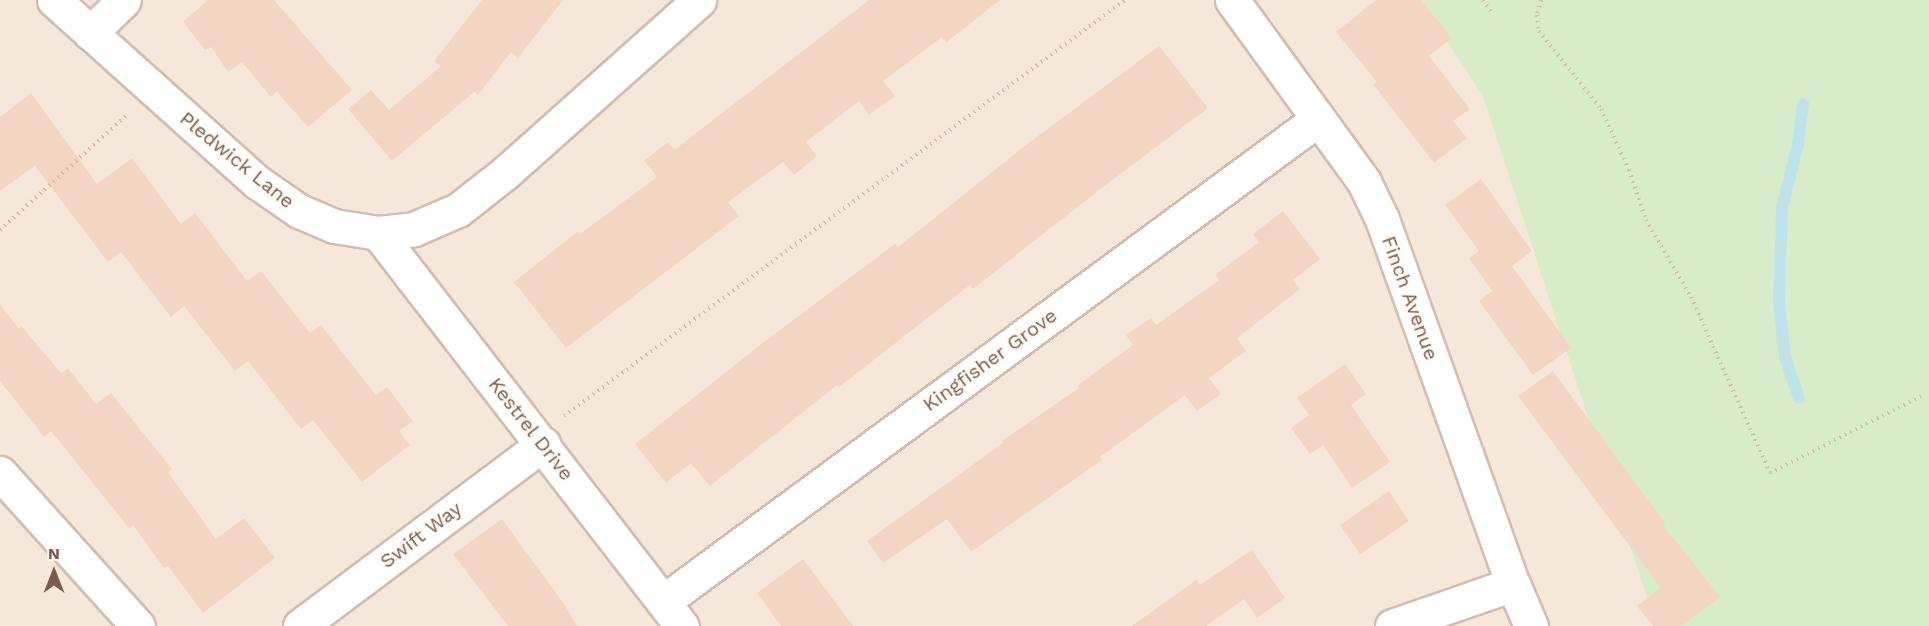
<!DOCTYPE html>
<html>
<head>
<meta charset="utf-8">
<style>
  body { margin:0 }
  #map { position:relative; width:1929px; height:626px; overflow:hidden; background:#fdf6ec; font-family:"Work Sans",sans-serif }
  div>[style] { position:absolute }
  .residential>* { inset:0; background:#f5e8da }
  .green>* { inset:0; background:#d8ecc9 }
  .stream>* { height:12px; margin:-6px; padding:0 6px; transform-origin:6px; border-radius:6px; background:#bfe3e8 }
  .building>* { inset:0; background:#f3d5c3 }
  .path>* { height:4px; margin-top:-2px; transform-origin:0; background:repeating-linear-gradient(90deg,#d9b8a5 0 1.5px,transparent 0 6px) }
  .roads { filter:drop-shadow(2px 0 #d1beb0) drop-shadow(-2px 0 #d1beb0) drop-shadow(0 2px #d1beb0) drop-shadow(0 -2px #d1beb0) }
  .minor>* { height:33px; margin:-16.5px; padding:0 16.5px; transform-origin:16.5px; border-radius:16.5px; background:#fff }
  span { translate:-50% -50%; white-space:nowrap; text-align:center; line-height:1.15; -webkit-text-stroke:4.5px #fffaf3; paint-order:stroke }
  .street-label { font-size:20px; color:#7a5c4d }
  .north { position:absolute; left:24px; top:542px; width:60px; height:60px; -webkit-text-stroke:4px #fffaf3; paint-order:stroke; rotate:0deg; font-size:16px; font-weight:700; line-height:24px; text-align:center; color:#7a5c4d }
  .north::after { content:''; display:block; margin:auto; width:21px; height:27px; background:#7a5c4d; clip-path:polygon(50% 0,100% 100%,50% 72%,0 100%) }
</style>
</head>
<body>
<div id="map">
  <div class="residential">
    <i style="clip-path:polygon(0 0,1420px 0,1483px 97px,1656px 626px,0 626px)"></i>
  </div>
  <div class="green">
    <i style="clip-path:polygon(1420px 0,1929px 0,1929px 626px,1656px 626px,1483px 97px)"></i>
  </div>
  <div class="stream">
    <i style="left:1799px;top:398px;width:43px;rotate:-108.9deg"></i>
    <i style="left:1785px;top:357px;width:55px;rotate:-96.2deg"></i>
    <i style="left:1779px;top:302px;width:94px;rotate:-88.2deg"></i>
    <i style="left:1782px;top:208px;width:66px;rotate:-76deg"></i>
    <i style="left:1798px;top:144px;width:40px;rotate:-82.9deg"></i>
  </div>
  <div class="building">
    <i style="clip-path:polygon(208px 0,274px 0,352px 90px,308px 127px,277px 92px,271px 97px,242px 62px,228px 72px,211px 47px,205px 50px,183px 22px)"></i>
    <i style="clip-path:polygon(482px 0,563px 0,518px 58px,511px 52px,478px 95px,474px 92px,392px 161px,348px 109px,371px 90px,389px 110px,441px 66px,434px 61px)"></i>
    <i style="clip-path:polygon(869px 0,1000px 0,947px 42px,942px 37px,883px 81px,895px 96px,869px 115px,859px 101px,806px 142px,817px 156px,794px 175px,783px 162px,728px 202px,739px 216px,566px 348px,514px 282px,578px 231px,580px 234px,657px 177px,644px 161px,668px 142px,674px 150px)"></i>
    <i style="clip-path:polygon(1376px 0,1421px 0,1452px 38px,1429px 56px,1470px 109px,1453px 121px,1467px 138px,1434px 163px,1373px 84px,1377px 82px,1336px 32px)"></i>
    <i style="clip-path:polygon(1159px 46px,1208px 108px,1103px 187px,973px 289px,970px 285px,839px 387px,837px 385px,710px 486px,691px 463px,666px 483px,635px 444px,764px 342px,895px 244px,898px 247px,1026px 145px)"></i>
    <i style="clip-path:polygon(31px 93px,97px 184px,132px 158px,181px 224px,195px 213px,247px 281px,261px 271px,310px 333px,321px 325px,376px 395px,387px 387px,413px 421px,399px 431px,410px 445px,362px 482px,313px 420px,301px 429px,248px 361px,235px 371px,184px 306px,171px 317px,121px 252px,108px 262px,35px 166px,0 191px,0 117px)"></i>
    <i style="clip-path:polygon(1481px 179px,1532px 251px,1512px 266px,1571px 348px,1533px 375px,1479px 301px,1492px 291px,1469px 258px,1479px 251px,1445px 205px)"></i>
    <i style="clip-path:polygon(1283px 211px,1320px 259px,1293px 280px,1300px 289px,1237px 338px,1246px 351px,1209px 378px,1221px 394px,1197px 411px,1185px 395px,1100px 457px,1102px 460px,971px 552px,947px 519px,883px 563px,867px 541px,1003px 443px,1002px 441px,1079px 388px,1078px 385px,1133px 345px,1126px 335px,1151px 318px,1156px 325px,1219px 280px,1215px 275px,1259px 242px,1253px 234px)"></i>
    <i style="clip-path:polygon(0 304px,19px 329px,21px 326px,61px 373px,68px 368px,96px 404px,111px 393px,172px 469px,168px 472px,216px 539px,244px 518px,275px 558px,203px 613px,168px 566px,164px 568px,133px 525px,129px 528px,51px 431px,44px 437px,0 381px)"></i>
    <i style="clip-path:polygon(1345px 364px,1366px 394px,1351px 405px,1390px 462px,1352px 488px,1323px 445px,1310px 454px,1291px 428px,1309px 415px,1297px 398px)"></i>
    <i style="clip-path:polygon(1553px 371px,1665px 523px,1663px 525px,1720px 597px,1682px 626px,1653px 626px,1637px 606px,1661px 588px,1518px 396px)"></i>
    <i style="clip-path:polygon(1389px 491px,1409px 521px,1360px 554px,1340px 525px)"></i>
    <i style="clip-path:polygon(502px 519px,564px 604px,577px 626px,508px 626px,453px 554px)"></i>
    <i style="clip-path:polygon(1252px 550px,1285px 598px,1257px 618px,1244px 599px,1206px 626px,1132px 626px,1196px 580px,1200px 585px)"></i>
    <i style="clip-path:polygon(803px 559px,853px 626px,781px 626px,757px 593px)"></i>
  </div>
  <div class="path">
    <i style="left:1483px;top:0;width:16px;rotate:55deg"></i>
    <i style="left:1541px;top:0;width:16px;rotate:105deg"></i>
    <i style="left:1537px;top:15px;width:16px;rotate:83deg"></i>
    <i style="left:1539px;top:31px;width:100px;rotate:51.5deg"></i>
    <i style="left:1601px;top:109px;width:67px;rotate:65.3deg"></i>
    <i style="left:1629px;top:170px;width:53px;rotate:71.2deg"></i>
    <i style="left:1646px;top:220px;width:89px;rotate:59.7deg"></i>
    <i style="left:1691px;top:297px;width:193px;rotate:65.8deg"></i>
    <i style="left:1770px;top:473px;width:174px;rotate:-27deg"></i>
    <i style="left:0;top:230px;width:173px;rotate:-42.2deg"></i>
    <i style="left:564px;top:416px;width:698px;rotate:-36.56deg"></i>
  </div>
  <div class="roads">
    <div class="minor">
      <i style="left:54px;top:0;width:273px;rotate:41.9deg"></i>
      <i style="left:257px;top:182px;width:51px;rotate:34.6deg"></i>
      <i style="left:299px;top:211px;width:38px;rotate:23deg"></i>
      <i style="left:334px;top:226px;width:45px;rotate:9deg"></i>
      <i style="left:378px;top:233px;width:36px;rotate:-6deg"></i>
      <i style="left:414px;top:229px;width:48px;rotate:-23.4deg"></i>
      <i style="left:458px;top:210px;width:60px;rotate:-38.2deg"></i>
      <i style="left:505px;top:173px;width:260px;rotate:-41.7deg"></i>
      <i style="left:1232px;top:0;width:225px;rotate:54deg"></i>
      <i style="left:1364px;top:182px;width:41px;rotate:64.1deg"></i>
      <i style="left:1382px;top:219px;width:388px;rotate:70.3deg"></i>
      <i style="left:1513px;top:584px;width:46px;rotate:66.8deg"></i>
      <i style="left:90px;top:33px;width:47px;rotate:-44.1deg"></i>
      <i style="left:378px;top:233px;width:497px;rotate:52.3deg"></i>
      <i style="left:0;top:473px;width:206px;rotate:48deg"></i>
      <i style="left:664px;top:601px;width:811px;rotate:-36.38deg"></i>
      <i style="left:300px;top:626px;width:304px;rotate:-36.8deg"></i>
      <i style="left:1392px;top:626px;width:128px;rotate:-19.1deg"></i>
    </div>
  </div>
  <div class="street-label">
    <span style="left:237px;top:160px;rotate:39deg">Pledwick Lane</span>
    <span style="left:1410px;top:298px;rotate:70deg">Finch Avenue</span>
    <span style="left:990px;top:360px;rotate:-36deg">Kingfisher Grove</span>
    <span style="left:531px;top:429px;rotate:52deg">Kestrel Drive</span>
    <span style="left:421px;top:535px;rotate:-37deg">Swift Way</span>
  </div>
  <div class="north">N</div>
</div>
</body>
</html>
